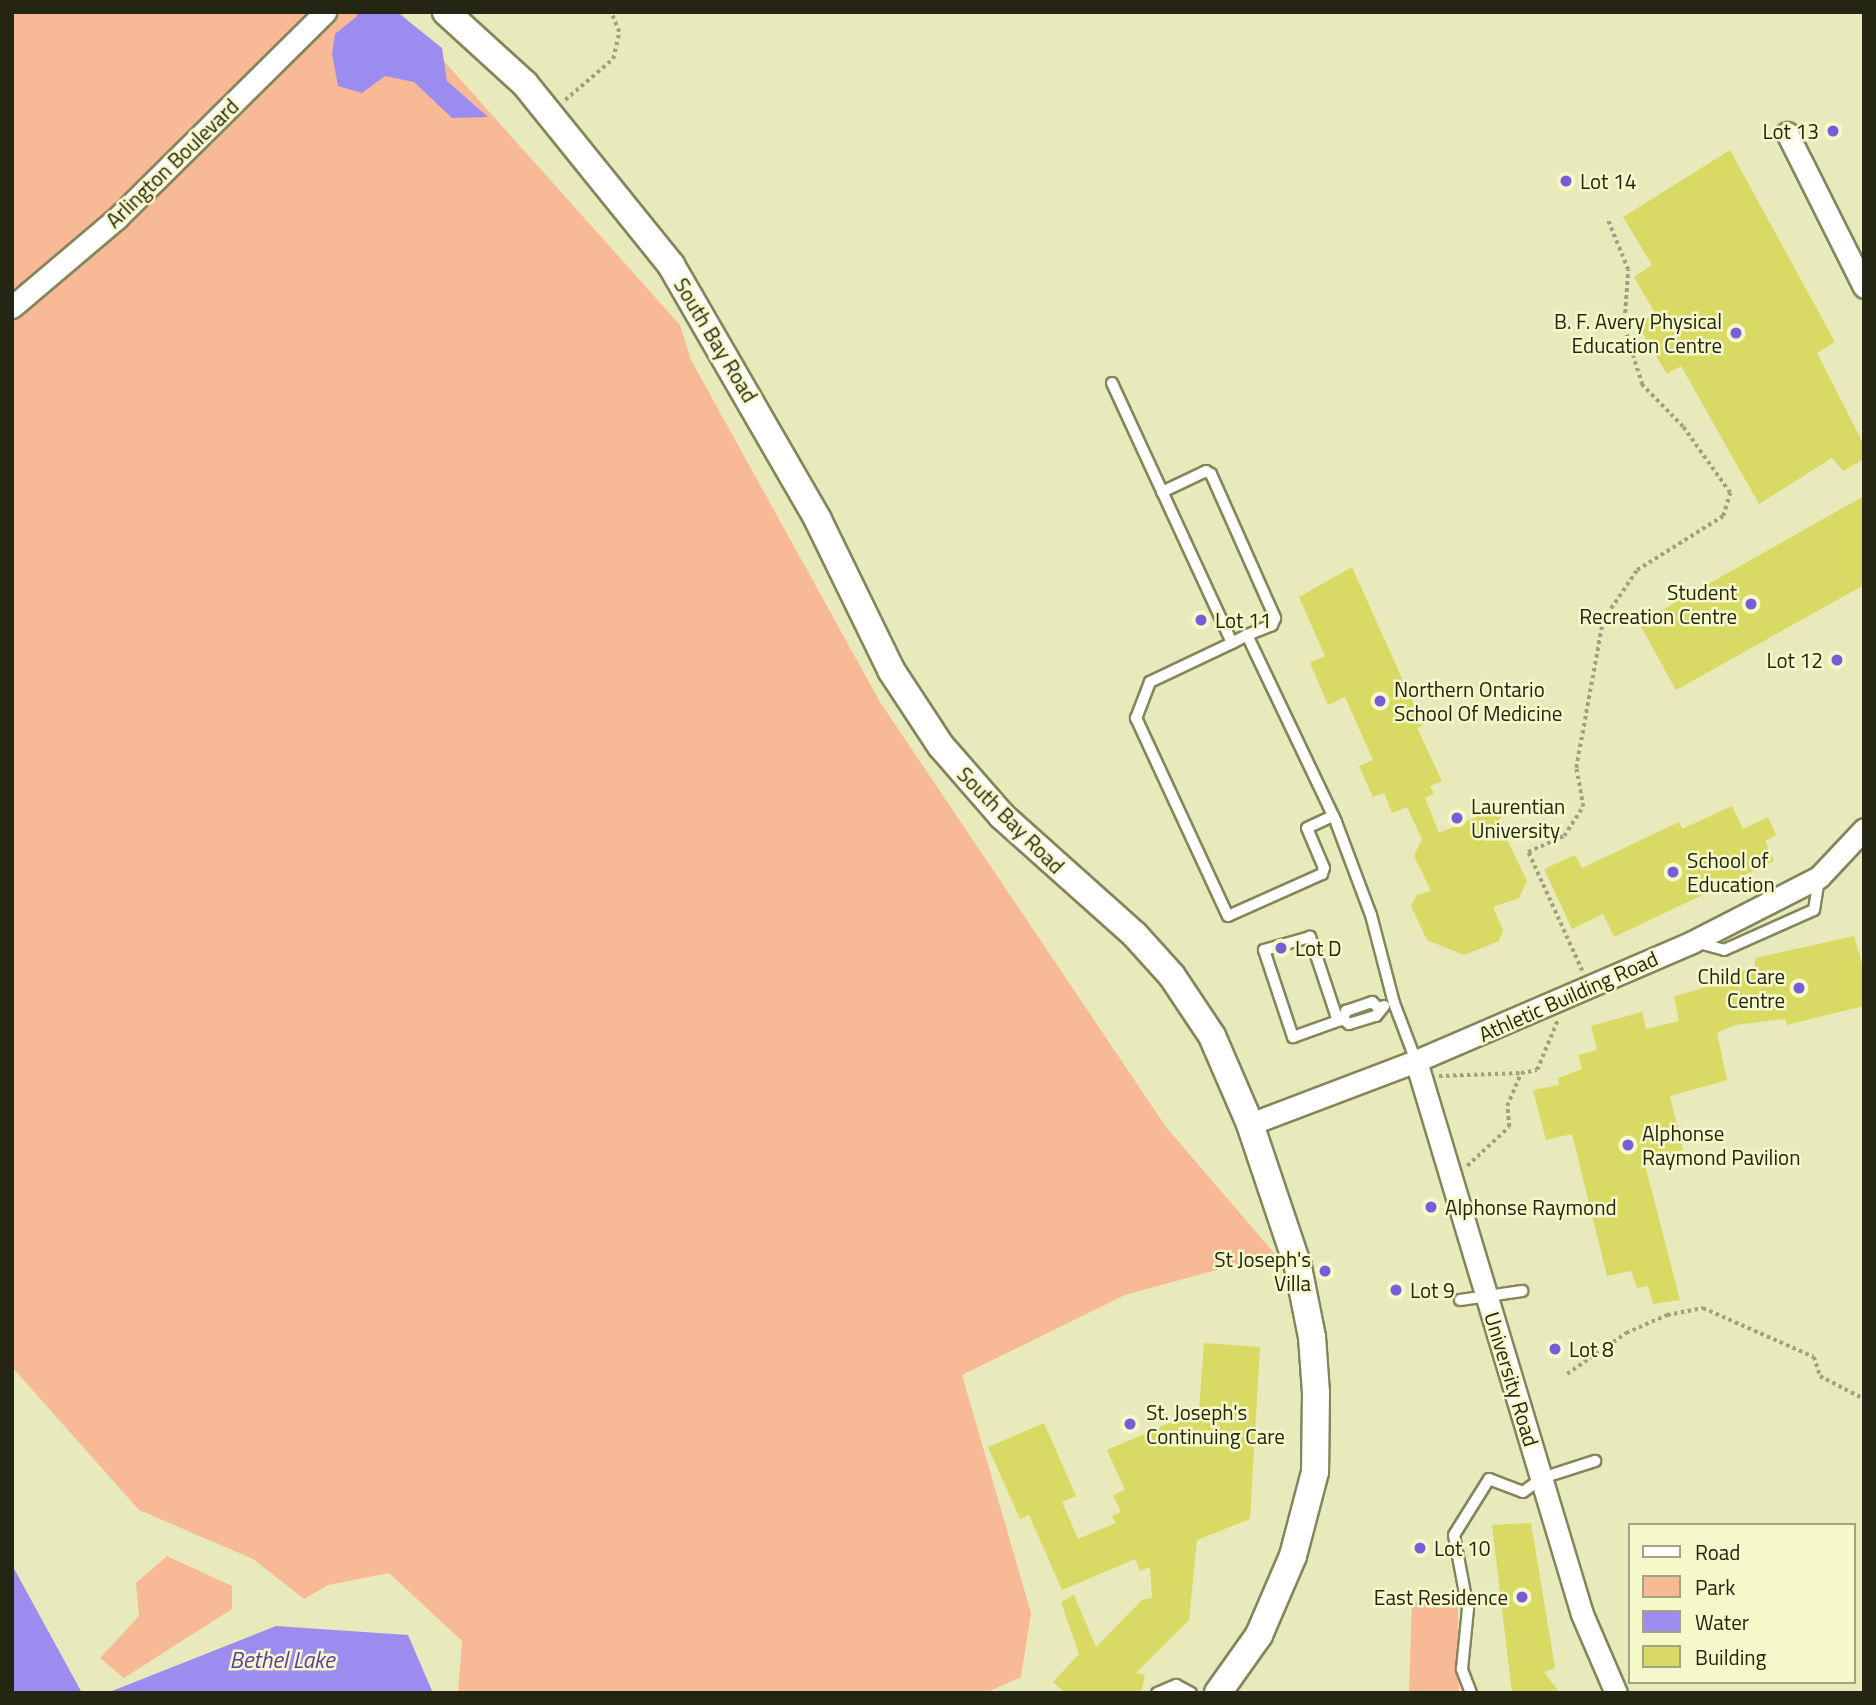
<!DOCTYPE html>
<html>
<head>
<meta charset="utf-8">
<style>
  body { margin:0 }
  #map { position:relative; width:1876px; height:1705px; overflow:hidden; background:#e8eabb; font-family:"Titillium Web",sans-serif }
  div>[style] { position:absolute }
  .green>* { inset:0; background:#f8b996 }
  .water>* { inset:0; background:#9d8cef }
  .stream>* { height:5px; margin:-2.5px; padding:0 2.5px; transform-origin:2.5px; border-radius:2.5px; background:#9d8cef }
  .building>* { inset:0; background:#d8da63 }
  .path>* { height:3.5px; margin-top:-1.75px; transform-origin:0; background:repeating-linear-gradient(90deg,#a0a17d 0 3.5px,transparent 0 7px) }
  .roads { filter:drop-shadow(2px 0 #84865a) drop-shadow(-2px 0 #84865a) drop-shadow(0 2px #84865a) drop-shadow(0 -2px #84865a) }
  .service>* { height:10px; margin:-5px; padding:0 5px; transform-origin:5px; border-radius:5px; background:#fff }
  .minor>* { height:21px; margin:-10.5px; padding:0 10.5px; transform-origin:10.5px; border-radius:10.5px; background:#fff }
  .tertiary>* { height:26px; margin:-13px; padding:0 13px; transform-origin:13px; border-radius:13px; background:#fff }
  .dots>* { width:19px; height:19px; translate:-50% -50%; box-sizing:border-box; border:4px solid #f5f8c8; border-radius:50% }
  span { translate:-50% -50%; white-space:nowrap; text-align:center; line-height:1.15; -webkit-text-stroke:5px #f5f8c8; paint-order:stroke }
  .poi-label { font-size:21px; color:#252513 }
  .right { translate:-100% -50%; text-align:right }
  .left { translate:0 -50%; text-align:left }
  .street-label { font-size:21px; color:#252513 }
  .water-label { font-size:23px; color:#5a3cae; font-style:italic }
  .frame { position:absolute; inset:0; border:14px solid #252513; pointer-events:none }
  .legend { position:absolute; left:1628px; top:1523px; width:228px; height:161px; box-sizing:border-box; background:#f5f8c8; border:2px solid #a2a480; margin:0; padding:9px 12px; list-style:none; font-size:21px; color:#252513 }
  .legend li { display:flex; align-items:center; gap:14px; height:35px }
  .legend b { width:35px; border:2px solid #a2a480 }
</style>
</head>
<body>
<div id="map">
  <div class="green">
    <i style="clip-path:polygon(12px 12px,400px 12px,680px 325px,691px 360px,880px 702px,1166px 1127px,1275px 1254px,1125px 1295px,962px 1375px,1031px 1613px,1021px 1677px,985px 1693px,458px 1693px,462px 1641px,389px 1573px,328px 1585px,304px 1599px,253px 1559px,139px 1510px,12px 1367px)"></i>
    <i style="clip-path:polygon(167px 1556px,232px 1586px,232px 1609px,124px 1678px,100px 1658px,139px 1616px,136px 1583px)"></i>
    <i style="clip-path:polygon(1412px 1602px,1458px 1602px,1459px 1693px,1409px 1693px)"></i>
  </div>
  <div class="water">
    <i style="clip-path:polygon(362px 12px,397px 12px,442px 48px,447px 81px,488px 117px,452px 118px,414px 82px,385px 76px,362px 93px,338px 86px,332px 54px,335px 34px)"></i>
    <i style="clip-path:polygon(12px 1565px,82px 1693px,12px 1693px)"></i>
    <i style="clip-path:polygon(276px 1626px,408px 1635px,433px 1693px,107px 1693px)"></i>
  </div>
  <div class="stream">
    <i style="left:358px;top:12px;width:4px;rotate:63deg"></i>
  </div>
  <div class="building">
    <i style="clip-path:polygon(1730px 150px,1835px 342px,1817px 353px,1864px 445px,1864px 459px,1843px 471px,1832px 458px,1759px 504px,1681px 366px,1667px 374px,1637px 324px,1655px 313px,1634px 277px,1652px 265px,1623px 217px)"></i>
    <i style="clip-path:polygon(1864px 496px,1864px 585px,1676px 690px,1639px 623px)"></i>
    <i style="clip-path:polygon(1352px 567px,1423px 725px,1417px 728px,1442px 781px,1430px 786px,1434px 794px,1425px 798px,1439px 833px,1479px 816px,1484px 805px,1503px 815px,1498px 821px,1527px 881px,1519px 898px,1493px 907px,1503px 930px,1499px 941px,1464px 955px,1427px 940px,1411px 906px,1417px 895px,1431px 891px,1414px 856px,1422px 839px,1407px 807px,1392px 813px,1384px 793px,1373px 797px,1359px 766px,1373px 760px,1345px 697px,1328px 705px,1310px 663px,1325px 656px,1299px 597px)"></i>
    <i style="clip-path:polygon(1732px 806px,1743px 829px,1768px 817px,1776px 835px,1765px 841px,1774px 861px,1614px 937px,1603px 914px,1572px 929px,1544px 869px,1575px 855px,1582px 868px,1679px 822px,1682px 829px)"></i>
    <i style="clip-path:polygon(1854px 936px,1864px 971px,1864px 1006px,1787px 1025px,1785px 1019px,1735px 1025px,1717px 1033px,1727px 1080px,1670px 1096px,1683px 1150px,1644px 1161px,1680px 1300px,1653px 1304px,1648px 1286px,1637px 1288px,1631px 1271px,1607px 1276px,1572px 1134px,1546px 1140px,1533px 1090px,1559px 1085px,1558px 1078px,1582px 1069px,1578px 1055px,1597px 1050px,1591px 1026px,1642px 1012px,1646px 1029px,1679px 1021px,1674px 996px,1732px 980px,1730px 973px,1755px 968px,1755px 958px)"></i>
    <i style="clip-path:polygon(1204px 1343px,1260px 1347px,1250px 1519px,1197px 1540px,1189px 1620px,1136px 1673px,1145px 1675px,1141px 1693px,1065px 1693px,1053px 1682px,1079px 1654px,1061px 1602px,1074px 1595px,1096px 1647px,1142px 1600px,1152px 1598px,1150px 1567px,1140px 1571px,1135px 1559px,1062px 1590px,1029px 1515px,1020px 1519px,988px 1447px,1044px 1423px,1076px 1496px,1062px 1502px,1078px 1539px,1116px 1523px,1112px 1516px,1121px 1512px,1113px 1495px,1125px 1490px,1107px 1450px,1199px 1410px)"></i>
    <i style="clip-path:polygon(1531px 1523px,1555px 1668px,1544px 1672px,1560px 1693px,1512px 1693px,1492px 1525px)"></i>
  </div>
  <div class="path">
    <i style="left:565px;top:100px;width:63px;rotate:-40.5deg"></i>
    <i style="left:613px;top:59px;width:28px;rotate:-77deg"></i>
    <i style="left:619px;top:32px;width:22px;rotate:-112deg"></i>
    <i style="left:1582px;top:971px;width:131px;rotate:-114.4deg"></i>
    <i style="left:1528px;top:852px;width:39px;rotate:-24deg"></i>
    <i style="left:1564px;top:836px;width:35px;rotate:-57deg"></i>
    <i style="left:1583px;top:807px;width:40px;rotate:-100deg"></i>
    <i style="left:1576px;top:768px;width:150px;rotate:-79.7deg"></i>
    <i style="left:1603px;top:620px;width:60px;rotate:-55.8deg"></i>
    <i style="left:1637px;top:570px;width:102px;rotate:-32.1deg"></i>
    <i style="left:1723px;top:516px;width:24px;rotate:-73deg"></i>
    <i style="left:1730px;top:493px;width:81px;rotate:-125.5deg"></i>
    <i style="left:1683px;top:427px;width:59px;rotate:-134.3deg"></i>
    <i style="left:1642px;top:385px;width:61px;rotate:-107.2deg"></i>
    <i style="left:1624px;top:327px;width:57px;rotate:-86deg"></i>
    <i style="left:1628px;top:270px;width:53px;rotate:-112.2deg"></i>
    <i style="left:1439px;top:1076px;width:82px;rotate:-2.1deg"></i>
    <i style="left:1467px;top:1166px;width:57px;rotate:-42.9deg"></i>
    <i style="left:1509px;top:1127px;width:21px;rotate:-95deg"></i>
    <i style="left:1507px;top:1106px;width:36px;rotate:-67deg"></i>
    <i style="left:1521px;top:1073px;width:16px;rotate:-11deg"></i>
    <i style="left:1537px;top:1070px;width:55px;rotate:-67.6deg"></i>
    <i style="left:1567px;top:1374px;width:72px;rotate:-34.8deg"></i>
    <i style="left:1626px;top:1333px;width:45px;rotate:-23.7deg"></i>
    <i style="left:1667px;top:1315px;width:37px;rotate:-11deg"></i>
    <i style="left:1703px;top:1308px;width:121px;rotate:23.8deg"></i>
    <i style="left:1814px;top:1357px;width:20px;rotate:72deg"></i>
    <i style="left:1820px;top:1376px;width:50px;rotate:27.6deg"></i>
  </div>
  <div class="roads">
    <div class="service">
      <i style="left:1112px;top:383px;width:286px;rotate:65.2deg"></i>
      <i style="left:1232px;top:643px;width:17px;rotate:-28deg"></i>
      <i style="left:1247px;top:635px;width:207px;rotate:64.5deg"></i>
      <i style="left:1336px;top:822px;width:99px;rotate:69.4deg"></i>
      <i style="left:1371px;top:915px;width:91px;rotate:75.4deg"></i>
      <i style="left:1394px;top:1003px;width:62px;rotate:69.2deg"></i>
      <i style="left:1162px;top:492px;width:49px;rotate:-25.5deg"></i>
      <i style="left:1206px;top:471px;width:6px;rotate:31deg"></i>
      <i style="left:1211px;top:474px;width:158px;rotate:66deg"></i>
      <i style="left:1275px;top:618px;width:8px;rotate:113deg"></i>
      <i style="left:1272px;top:625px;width:27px;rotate:158deg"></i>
      <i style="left:1232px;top:643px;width:91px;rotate:154.6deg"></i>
      <i style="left:1150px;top:682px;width:39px;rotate:111deg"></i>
      <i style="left:1136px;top:718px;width:218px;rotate:65.1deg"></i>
      <i style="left:1228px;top:916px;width:103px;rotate:-24.1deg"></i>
      <i style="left:1322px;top:874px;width:6px;rotate:-72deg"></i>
      <i style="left:1324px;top:868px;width:43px;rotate:-113deg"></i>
      <i style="left:1307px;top:828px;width:29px;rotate:-25deg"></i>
      <i style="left:1695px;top:942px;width:30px;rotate:15deg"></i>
      <i style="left:1724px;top:950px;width:98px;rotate:-24deg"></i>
      <i style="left:1814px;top:910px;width:33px;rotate:-81deg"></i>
      <i style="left:1343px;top:1019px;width:8px;rotate:40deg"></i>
      <i style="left:1349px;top:1024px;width:28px;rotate:-17deg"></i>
      <i style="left:1376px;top:1016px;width:13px;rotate:-51deg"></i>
      <i style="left:1338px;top:1021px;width:89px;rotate:-108.4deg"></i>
      <i style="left:1310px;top:937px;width:48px;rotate:164.2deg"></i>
      <i style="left:1264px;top:950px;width:92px;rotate:71.6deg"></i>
      <i style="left:1293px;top:1037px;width:48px;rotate:-19.6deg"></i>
      <i style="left:1338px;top:1021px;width:5px;rotate:-22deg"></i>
      <i style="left:1343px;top:1019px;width:9px;rotate:-69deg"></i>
      <i style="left:1346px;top:1011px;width:28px;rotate:-19deg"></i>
      <i style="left:1372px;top:1002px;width:9px;rotate:41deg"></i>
      <i style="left:1460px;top:1300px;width:63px;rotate:-8.3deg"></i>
      <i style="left:1157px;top:1693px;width:21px;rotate:-23deg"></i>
      <i style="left:1176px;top:1685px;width:17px;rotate:28deg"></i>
      <i style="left:1471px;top:1693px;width:26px;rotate:-111deg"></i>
      <i style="left:1462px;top:1669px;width:60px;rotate:-84.3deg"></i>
      <i style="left:1468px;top:1609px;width:75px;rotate:-100.7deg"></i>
      <i style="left:1454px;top:1535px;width:66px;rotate:-58deg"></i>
      <i style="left:1489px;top:1479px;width:36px;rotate:21deg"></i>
      <i style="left:1523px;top:1492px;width:24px;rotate:-36deg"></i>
      <i style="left:1542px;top:1478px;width:56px;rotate:-17.8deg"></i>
    </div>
    <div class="minor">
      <i style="left:1787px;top:133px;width:172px;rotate:63.4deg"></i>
      <i style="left:12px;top:307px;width:138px;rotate:-40.3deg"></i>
      <i style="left:117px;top:218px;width:293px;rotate:-44.7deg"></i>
      <i style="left:1416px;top:1061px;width:577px;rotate:73.29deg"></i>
      <i style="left:1582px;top:1614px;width:86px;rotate:66.7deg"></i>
      <i style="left:1250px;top:1124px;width:178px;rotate:-20.8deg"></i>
      <i style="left:1416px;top:1061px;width:301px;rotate:-23.3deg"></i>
      <i style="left:1692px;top:942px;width:143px;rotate:-27.1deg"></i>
      <i style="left:1819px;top:877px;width:66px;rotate:-46.8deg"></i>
    </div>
    <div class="tertiary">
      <i style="left:446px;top:12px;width:107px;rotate:42.3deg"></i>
      <i style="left:525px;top:84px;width:233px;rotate:51.1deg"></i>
      <i style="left:671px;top:265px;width:294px;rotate:60deg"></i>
      <i style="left:818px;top:520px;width:167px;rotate:64deg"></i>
      <i style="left:891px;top:670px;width:91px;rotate:56.7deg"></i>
      <i style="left:941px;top:746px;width:93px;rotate:48.9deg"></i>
      <i style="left:1002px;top:816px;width:178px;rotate:41.8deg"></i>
      <i style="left:1135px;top:935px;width:55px;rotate:47.9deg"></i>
      <i style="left:1172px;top:976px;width:72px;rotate:56.3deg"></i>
      <i style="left:1212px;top:1036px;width:96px;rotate:66.6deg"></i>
      <i style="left:1250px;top:1124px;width:151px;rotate:71.4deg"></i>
      <i style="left:1298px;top:1267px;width:71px;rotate:78.7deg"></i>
      <i style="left:1312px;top:1337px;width:56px;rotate:85.9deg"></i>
      <i style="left:1316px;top:1393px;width:79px;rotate:90.7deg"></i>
      <i style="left:1315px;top:1472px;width:87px;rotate:104.7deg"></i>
      <i style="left:1293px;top:1556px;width:86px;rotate:113.3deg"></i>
      <i style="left:1259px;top:1635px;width:71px;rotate:125.3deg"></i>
    </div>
  </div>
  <div class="dots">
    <i style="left:1833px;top:131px;background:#795dd8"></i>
    <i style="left:1566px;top:181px;background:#795dd8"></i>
    <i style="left:1736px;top:333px;background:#795dd8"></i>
    <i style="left:1751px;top:604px;background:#795dd8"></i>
    <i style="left:1201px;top:620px;background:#795dd8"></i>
    <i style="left:1837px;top:660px;background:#795dd8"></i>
    <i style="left:1380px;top:701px;background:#795dd8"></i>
    <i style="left:1457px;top:818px;background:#795dd8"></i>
    <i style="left:1673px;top:872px;background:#795dd8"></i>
    <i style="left:1281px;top:948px;background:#795dd8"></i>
    <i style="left:1799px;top:988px;background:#795dd8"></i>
    <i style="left:1628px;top:1145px;background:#795dd8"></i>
    <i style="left:1431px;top:1207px;background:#795dd8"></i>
    <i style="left:1325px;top:1271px;background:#795dd8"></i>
    <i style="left:1396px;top:1290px;background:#795dd8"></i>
    <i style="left:1555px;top:1349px;background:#795dd8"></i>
    <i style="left:1130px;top:1424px;background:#795dd8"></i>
    <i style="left:1420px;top:1548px;background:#795dd8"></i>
    <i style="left:1522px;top:1597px;background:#795dd8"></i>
  </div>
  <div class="poi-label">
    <span class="right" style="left:1819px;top:131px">Lot 13</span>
    <span class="left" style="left:1580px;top:181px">Lot 14</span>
    <span class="right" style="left:1722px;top:333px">B. F. Avery Physical<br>Education Centre</span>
    <span class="right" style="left:1737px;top:604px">Student<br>Recreation Centre</span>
    <span class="left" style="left:1215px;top:620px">Lot 11</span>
    <span class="right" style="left:1823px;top:660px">Lot 12</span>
    <span class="left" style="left:1394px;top:701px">Northern Ontario<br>School Of Medicine</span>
    <span class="left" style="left:1471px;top:818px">Laurentian<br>University</span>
    <span class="left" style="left:1687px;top:872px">School of<br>Education</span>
    <span class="left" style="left:1295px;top:948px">Lot D</span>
    <span class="right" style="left:1785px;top:988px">Child Care<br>Centre</span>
    <span class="left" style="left:1642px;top:1145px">Alphonse<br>Raymond Pavilion</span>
    <span class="left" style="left:1445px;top:1207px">Alphonse Raymond</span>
    <span class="right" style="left:1311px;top:1271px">St Joseph's<br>Villa</span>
    <span class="left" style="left:1410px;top:1290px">Lot 9</span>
    <span class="left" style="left:1569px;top:1349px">Lot 8</span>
    <span class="left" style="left:1146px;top:1424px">St. Joseph's<br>Continuing Care</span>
    <span class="left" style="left:1434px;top:1548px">Lot 10</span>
    <span class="right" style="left:1508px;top:1597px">East Residence</span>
  </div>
  <div class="street-label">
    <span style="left:172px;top:163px;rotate:-44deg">Arlington Boulevard</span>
    <span style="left:716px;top:340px;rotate:59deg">South Bay Road</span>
    <span style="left:1011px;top:820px;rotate:45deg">South Bay Road</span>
    <span style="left:1568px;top:996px;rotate:-24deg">Athletic Building Road</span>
    <span style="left:1512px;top:1379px;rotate:73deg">University Road</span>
  </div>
  <div class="water-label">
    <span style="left:282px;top:1660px">Bethel Lake</span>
  </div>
  <div class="frame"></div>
  <ul class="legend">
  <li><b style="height:9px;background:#fff"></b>Road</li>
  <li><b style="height:19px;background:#f8b996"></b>Park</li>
  <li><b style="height:19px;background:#9d8cef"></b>Water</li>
  <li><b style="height:19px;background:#d8da63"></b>Building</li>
  </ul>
</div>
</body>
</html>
